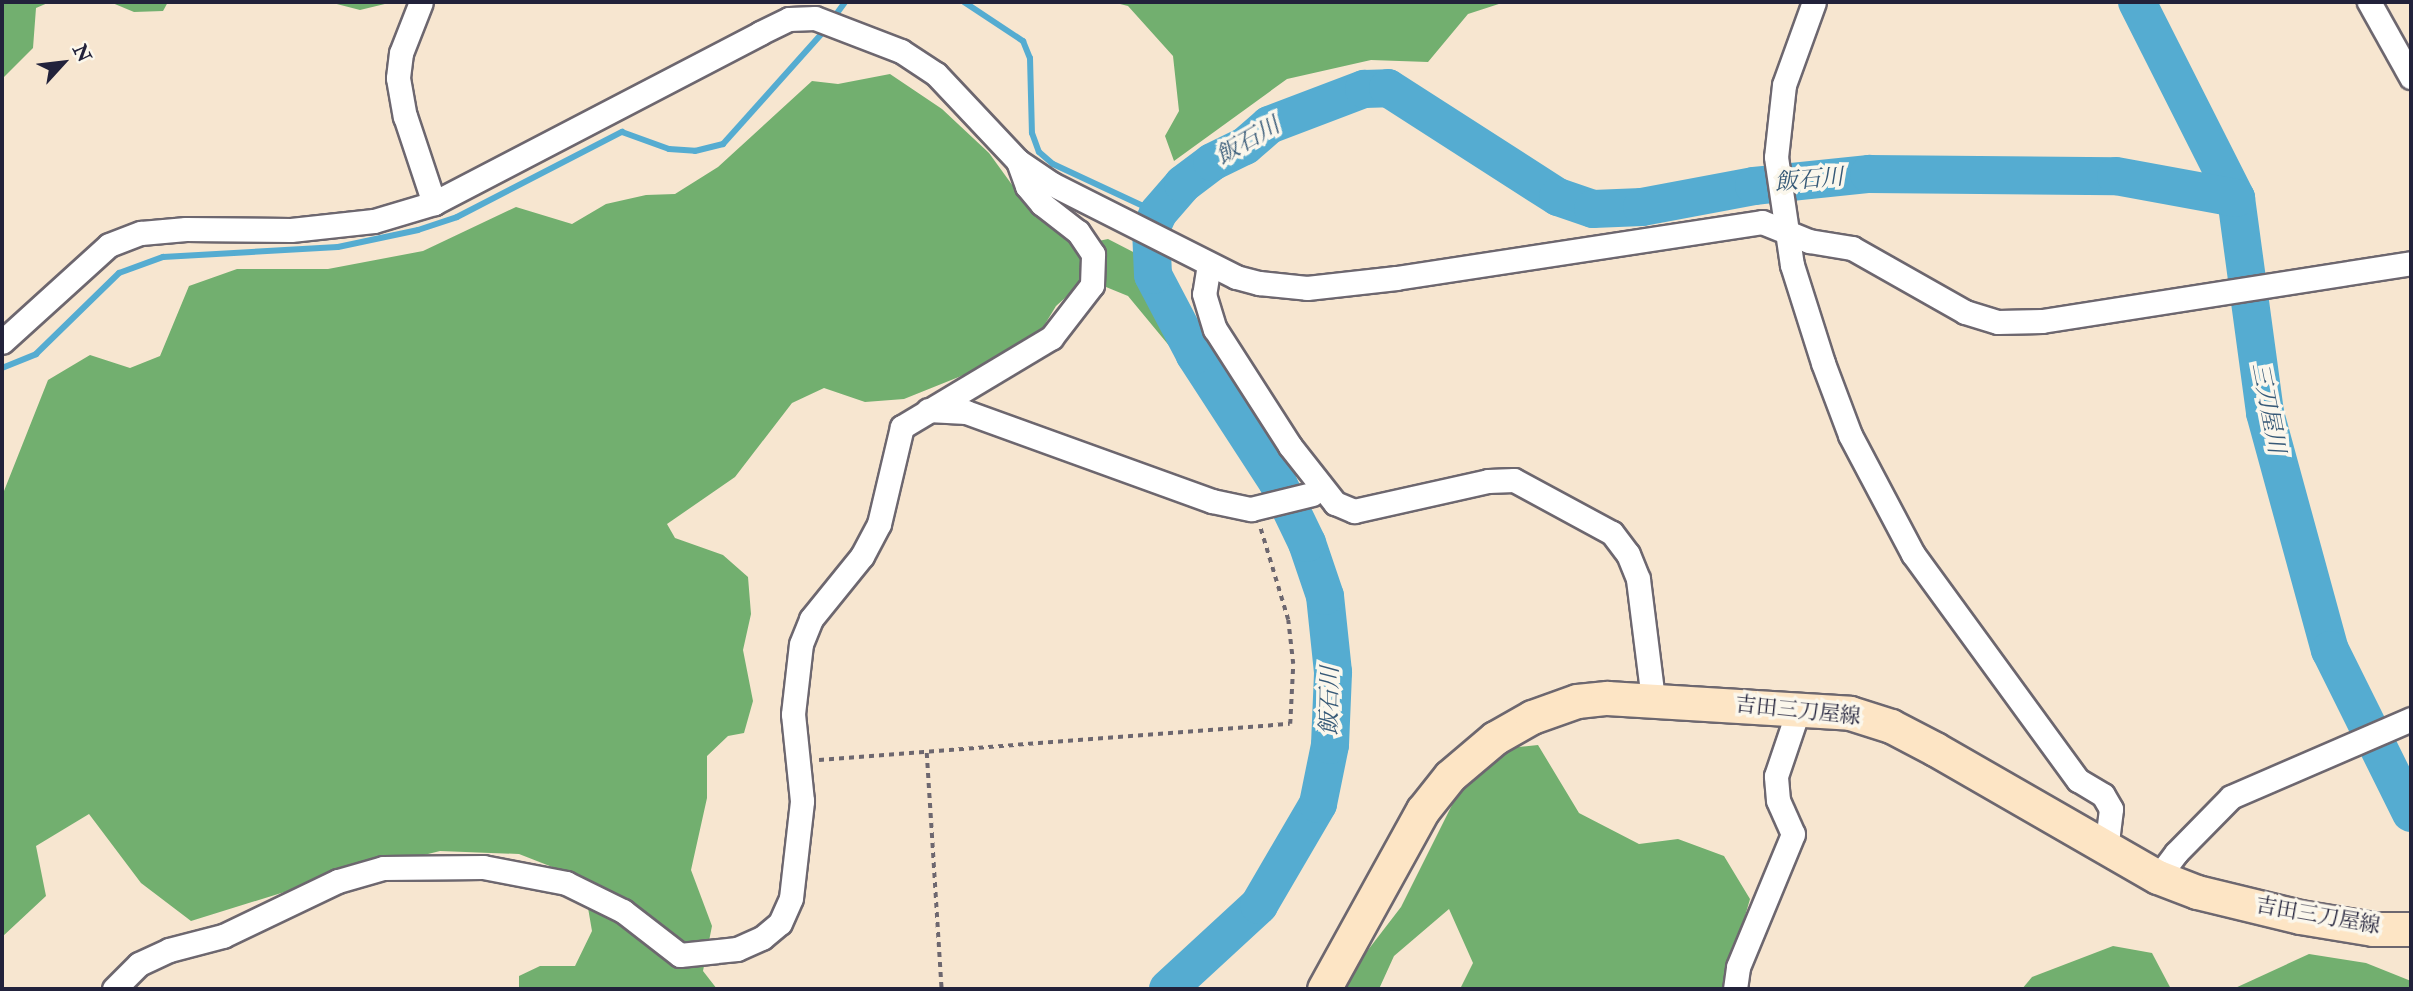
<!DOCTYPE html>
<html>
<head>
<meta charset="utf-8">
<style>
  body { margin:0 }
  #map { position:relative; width:2413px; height:991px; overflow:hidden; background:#f7e6d0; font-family:"IM FELL Double Pica","Noto Serif JP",serif }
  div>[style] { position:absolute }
  .forest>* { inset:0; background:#72af6f }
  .stream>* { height:6px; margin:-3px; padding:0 3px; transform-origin:3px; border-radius:3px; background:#55acd1 }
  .river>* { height:38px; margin:-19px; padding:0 19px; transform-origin:19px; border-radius:19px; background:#55acd1 }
  .path>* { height:3.5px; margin-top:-1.75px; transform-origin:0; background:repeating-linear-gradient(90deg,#6d676f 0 5px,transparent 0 10px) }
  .roads { filter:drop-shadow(2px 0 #6d676f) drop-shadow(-2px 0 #6d676f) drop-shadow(0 2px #6d676f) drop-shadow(0 -2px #6d676f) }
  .street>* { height:23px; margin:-11.5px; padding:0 11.5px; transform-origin:11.5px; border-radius:11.5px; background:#fff }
  .secondary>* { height:33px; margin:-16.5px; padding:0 16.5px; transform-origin:16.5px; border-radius:16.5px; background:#fde5c5 }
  span { translate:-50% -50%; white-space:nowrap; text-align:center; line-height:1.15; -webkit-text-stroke:7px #fbf7ec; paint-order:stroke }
  .street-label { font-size:21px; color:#22223b }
  .water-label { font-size:23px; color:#365977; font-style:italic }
  .frame { position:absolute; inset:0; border:4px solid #22223b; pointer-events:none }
  .north { position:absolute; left:28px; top:28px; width:70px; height:70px; -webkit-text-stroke:5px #fbf7ec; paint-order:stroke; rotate:63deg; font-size:19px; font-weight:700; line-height:28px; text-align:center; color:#22223b }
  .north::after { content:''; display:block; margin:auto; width:24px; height:32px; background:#22223b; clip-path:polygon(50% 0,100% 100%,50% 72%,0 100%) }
</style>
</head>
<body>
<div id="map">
  <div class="forest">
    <i style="clip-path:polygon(2px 2px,50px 2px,36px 8px,33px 48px,2px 79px)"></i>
    <i style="clip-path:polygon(110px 2px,168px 2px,163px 11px,134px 12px)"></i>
    <i style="clip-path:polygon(329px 2px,393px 2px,360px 10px)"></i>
    <i style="clip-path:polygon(1112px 2px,1505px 2px,1468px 14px,1428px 62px,1371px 60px,1287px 79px,1174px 161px,1165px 136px,1179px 111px,1173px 56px,1128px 6px)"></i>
    <i style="clip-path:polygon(890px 74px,942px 109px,989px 153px,1023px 200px,1074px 246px,1108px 239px,1139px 255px,1160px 311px,1182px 350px,1176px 354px,1128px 296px,1106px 287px,1075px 289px,1056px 306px,1036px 339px,1001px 360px,904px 399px,865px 402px,824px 388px,792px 403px,735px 477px,667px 524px,675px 538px,723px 555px,748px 577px,751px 614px,743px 650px,753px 701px,744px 733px,728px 736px,707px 756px,707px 798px,691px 870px,712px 926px,703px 971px,717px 989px,519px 989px,519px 976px,540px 966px,575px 966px,592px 931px,583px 879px,519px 854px,440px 851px,320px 881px,191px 921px,141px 883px,89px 814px,36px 846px,46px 896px,2px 937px,2px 496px,48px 380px,90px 355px,130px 368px,160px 356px,189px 286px,237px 269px,328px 269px,423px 251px,516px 207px,572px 224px,606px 204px,646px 195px,675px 194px,718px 167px,812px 81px,838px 84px)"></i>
    <i style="clip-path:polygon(1538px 745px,1579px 813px,1639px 844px,1678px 839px,1724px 856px,1750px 899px,1724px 989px,1460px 989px,1473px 963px,1449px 909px,1394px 956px,1379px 989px,1338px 989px,1401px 907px,1460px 789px,1508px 748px)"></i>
    <i style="clip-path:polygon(2113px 946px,2152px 953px,2171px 989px,2022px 989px,2032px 977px)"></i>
    <i style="clip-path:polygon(2309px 954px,2366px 963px,2411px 981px,2411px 989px,2233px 989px)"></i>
  </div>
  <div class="stream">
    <i style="left:964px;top:2px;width:71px;rotate:33.5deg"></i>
    <i style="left:1023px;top:41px;width:18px;rotate:68deg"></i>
    <i style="left:1030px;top:58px;width:75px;rotate:88.5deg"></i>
    <i style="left:1032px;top:133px;width:20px;rotate:70deg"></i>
    <i style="left:1039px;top:152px;width:18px;rotate:41deg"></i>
    <i style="left:1053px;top:164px;width:116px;rotate:25deg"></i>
    <i style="left:832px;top:20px;width:22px;rotate:-54deg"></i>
    <i style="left:2px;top:368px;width:37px;rotate:-22deg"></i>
    <i style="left:36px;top:354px;width:116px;rotate:-44.3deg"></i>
    <i style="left:119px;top:273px;width:47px;rotate:-20deg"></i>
    <i style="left:163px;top:257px;width:175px;rotate:-3.3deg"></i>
    <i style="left:338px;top:247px;width:82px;rotate:-12deg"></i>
    <i style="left:418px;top:230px;width:41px;rotate:-18.4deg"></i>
    <i style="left:457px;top:217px;width:186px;rotate:-27.3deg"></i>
    <i style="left:622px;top:132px;width:50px;rotate:19.9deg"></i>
    <i style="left:669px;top:149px;width:26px;rotate:4deg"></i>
    <i style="left:695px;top:151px;width:29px;rotate:-14deg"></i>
    <i style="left:723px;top:144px;width:154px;rotate:-48.2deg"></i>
  </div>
  <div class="river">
    <i style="left:2137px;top:2px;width:220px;rotate:63.2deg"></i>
    <i style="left:2236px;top:198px;width:217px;rotate:82.3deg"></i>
    <i style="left:2265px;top:413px;width:246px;rotate:74.7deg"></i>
    <i style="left:2330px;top:650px;width:182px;rotate:63.6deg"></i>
    <i style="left:1168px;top:989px;width:124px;rotate:-42.7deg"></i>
    <i style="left:1259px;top:905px;width:117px;rotate:-59.7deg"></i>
    <i style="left:1318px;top:804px;width:60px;rotate:-78.5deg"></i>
    <i style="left:1330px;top:745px;width:73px;rotate:-87.6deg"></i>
    <i style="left:1333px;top:672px;width:76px;rotate:-96deg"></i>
    <i style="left:1325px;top:596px;width:56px;rotate:-108.8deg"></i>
    <i style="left:1307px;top:543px;width:67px;rotate:-115.8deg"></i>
    <i style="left:1278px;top:483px;width:153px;rotate:-123deg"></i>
    <i style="left:1195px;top:355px;width:90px;rotate:-117.7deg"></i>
    <i style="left:1153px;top:275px;width:46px;rotate:-92.5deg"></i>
    <i style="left:1151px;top:229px;width:17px;rotate:-66deg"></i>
    <i style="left:1158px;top:213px;width:38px;rotate:-49deg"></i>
    <i style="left:1183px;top:184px;width:36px;rotate:-37deg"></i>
    <i style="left:1212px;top:162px;width:37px;rotate:-26deg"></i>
    <i style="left:1245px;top:146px;width:32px;rotate:-41deg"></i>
    <i style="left:1269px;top:125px;width:102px;rotate:-20.8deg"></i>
    <i style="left:1364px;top:89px;width:24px;rotate:-2deg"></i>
    <i style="left:1388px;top:88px;width:202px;rotate:32.7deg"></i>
    <i style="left:1558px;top:197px;width:37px;rotate:19deg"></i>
    <i style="left:1593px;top:209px;width:49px;rotate:-2.3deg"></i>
    <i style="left:1642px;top:207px;width:114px;rotate:-10.6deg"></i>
    <i style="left:1754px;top:186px;width:116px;rotate:-6deg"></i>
    <i style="left:1869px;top:174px;width:247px;rotate:0.5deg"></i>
    <i style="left:2116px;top:176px;width:122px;rotate:10.4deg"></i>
  </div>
  <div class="path">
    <i style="left:927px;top:753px;width:236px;rotate:86.4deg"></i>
    <i style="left:819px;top:760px;width:472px;rotate:-4.4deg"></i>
    <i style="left:1290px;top:724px;width:60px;rotate:-87.1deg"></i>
    <i style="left:1293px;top:664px;width:44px;rotate:-96.5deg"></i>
    <i style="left:1288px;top:620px;width:97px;rotate:-106.8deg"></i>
  </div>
  <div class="roads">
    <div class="street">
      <i style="left:421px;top:2px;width:55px;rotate:111.4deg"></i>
      <i style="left:401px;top:53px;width:25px;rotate:97deg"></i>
      <i style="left:398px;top:78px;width:39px;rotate:80deg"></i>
      <i style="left:405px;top:116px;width:92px;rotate:71.6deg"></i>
      <i style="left:1814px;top:2px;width:88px;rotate:109.9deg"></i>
      <i style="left:1784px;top:85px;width:72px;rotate:96.3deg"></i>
      <i style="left:1776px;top:157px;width:109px;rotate:81.6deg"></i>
      <i style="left:1792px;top:265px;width:103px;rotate:72.4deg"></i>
      <i style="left:1823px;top:363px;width:77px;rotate:69.4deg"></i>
      <i style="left:1850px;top:435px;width:135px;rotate:62.1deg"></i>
      <i style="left:1913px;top:554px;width:280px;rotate:53.9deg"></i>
      <i style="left:2078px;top:780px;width:29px;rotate:31deg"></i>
      <i style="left:2103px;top:795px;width:16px;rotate:60deg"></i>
      <i style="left:2111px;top:809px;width:24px;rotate:97deg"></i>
      <i style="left:2108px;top:833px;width:16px;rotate:120deg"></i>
      <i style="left:2369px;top:2px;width:86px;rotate:60.8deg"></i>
      <i style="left:1209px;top:264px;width:30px;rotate:99deg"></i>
      <i style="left:1204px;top:294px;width:37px;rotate:73deg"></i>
      <i style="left:1215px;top:329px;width:139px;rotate:57.3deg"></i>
      <i style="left:1290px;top:446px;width:73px;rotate:51.7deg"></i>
      <i style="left:1335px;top:503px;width:21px;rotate:23deg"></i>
      <i style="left:1354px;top:511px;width:137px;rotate:-12.6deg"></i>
      <i style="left:1488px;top:481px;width:26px;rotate:-2deg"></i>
      <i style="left:1514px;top:480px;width:111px;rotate:28.4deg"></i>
      <i style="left:1612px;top:533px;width:26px;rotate:53deg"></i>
      <i style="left:1628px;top:554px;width:27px;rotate:68deg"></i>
      <i style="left:1638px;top:579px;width:121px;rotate:82.9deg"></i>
      <i style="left:2px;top:342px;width:144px;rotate:-42.2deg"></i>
      <i style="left:109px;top:245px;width:34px;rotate:-21deg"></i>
      <i style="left:141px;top:233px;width:45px;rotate:-5.1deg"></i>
      <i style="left:186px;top:229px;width:105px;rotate:0.5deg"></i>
      <i style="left:291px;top:230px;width:83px;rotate:-6.2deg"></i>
      <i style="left:374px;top:221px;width:63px;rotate:-16.7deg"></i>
      <i style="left:434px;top:203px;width:368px;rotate:-27.5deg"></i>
      <i style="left:760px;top:33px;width:32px;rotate:-26deg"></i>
      <i style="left:789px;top:19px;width:26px;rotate:-2deg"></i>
      <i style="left:815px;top:18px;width:92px;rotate:21deg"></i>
      <i style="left:901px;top:51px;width:42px;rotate:33.3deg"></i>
      <i style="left:936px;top:74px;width:120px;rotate:46.7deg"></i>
      <i style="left:1018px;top:161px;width:41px;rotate:34.1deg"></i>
      <i style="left:1052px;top:184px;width:206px;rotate:26.8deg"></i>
      <i style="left:1236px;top:277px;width:24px;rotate:15deg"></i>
      <i style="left:1259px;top:283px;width:48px;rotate:5.9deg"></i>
      <i style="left:1307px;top:288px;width:90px;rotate:-6.4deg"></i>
      <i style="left:1396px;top:278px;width:370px;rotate:-8.7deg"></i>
      <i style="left:1762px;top:222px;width:51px;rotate:22deg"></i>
      <i style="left:1809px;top:241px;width:44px;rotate:9.2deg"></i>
      <i style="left:1852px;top:248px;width:130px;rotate:29.5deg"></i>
      <i style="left:1965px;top:312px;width:34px;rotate:17deg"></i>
      <i style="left:1998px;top:322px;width:44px;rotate:-1.3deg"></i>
      <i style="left:2042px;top:321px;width:374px;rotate:-8.9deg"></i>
      <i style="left:928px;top:410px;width:38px;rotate:3deg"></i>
      <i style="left:966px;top:412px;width:262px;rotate:19.9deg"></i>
      <i style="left:1212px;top:501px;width:40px;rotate:12deg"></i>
      <i style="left:1251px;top:509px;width:63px;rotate:-13.8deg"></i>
      <i style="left:2158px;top:877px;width:30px;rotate:-53deg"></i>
      <i style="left:2176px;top:853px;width:78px;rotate:-45.5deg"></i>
      <i style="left:2231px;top:797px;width:196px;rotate:-23.4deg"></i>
      <i style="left:114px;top:989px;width:35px;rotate:-45deg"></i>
      <i style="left:139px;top:964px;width:33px;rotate:-25deg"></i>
      <i style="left:169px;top:950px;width:56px;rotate:-14.5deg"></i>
      <i style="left:223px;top:936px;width:127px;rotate:-25.6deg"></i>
      <i style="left:338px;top:881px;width:47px;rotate:-16.1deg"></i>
      <i style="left:383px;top:868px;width:100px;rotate:-0.6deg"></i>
      <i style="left:483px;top:867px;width:85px;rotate:10.9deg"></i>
      <i style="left:566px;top:883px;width:64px;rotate:26.2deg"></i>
      <i style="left:623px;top:911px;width:72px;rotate:37.7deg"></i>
      <i style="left:680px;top:955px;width:57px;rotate:-6deg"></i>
      <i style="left:737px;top:949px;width:27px;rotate:-24deg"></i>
      <i style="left:762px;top:938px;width:23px;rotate:-40deg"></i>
      <i style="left:780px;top:923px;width:27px;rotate:-66deg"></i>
      <i style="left:791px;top:898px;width:98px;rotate:-83.5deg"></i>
      <i style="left:802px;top:801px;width:87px;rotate:-95.9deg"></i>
      <i style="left:793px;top:714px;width:70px;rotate:-83.5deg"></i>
      <i style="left:801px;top:644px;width:27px;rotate:-68deg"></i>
      <i style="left:811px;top:619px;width:81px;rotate:-51deg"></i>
      <i style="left:862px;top:556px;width:36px;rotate:-62deg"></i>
      <i style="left:879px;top:524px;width:100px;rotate:-76.7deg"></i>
      <i style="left:902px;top:427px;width:174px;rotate:-30.9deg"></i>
      <i style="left:1051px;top:338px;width:67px;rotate:-52.3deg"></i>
      <i style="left:1092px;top:285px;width:31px;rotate:-88deg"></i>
      <i style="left:1093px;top:254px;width:27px;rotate:-124deg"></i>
      <i style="left:1078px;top:232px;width:46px;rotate:-142.1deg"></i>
      <i style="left:1042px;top:204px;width:23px;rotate:-130deg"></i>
      <i style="left:1027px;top:186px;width:27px;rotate:-110deg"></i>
      <i style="left:1735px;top:989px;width:22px;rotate:-82deg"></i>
      <i style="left:1738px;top:967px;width:144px;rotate:-67.5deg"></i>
      <i style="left:1793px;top:834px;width:37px;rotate:-114deg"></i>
      <i style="left:1778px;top:800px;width:24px;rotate:-95deg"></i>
      <i style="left:1776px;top:776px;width:72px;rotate:-71.3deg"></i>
    </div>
    <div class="secondary">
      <i style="left:1324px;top:989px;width:205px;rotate:-61.1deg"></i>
      <i style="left:1423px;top:810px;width:43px;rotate:-51.5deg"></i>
      <i style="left:1450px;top:776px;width:59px;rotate:-40.2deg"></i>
      <i style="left:1495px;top:738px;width:43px;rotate:-29.6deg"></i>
      <i style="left:1532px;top:717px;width:48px;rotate:-19.6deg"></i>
      <i style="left:1577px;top:701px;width:30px;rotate:-6deg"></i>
      <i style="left:1607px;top:698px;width:243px;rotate:3.5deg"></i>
      <i style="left:1850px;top:713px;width:43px;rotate:17.6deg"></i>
      <i style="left:1891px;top:726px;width:50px;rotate:27.6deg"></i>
      <i style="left:1935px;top:749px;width:257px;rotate:29.9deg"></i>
      <i style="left:2158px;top:877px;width:42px;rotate:21deg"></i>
      <i style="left:2197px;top:892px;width:106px;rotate:13.6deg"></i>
      <i style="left:2300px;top:917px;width:74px;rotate:9.3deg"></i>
      <i style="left:2373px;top:929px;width:38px"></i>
    </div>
  </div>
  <div class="street-label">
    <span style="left:1798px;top:711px;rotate:6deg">吉田三刀屋線</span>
    <span style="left:2318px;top:916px;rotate:10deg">吉田三刀屋線</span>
  </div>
  <div class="water-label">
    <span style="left:1248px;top:141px;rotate:-30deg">飯石川</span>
    <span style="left:1809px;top:180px;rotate:-5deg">飯石川</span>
    <span style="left:2268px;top:408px;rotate:79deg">三刀屋川</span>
    <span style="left:1330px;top:701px;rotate:-89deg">飯石川</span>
  </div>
  <div class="frame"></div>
  <div class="north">N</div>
</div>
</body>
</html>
